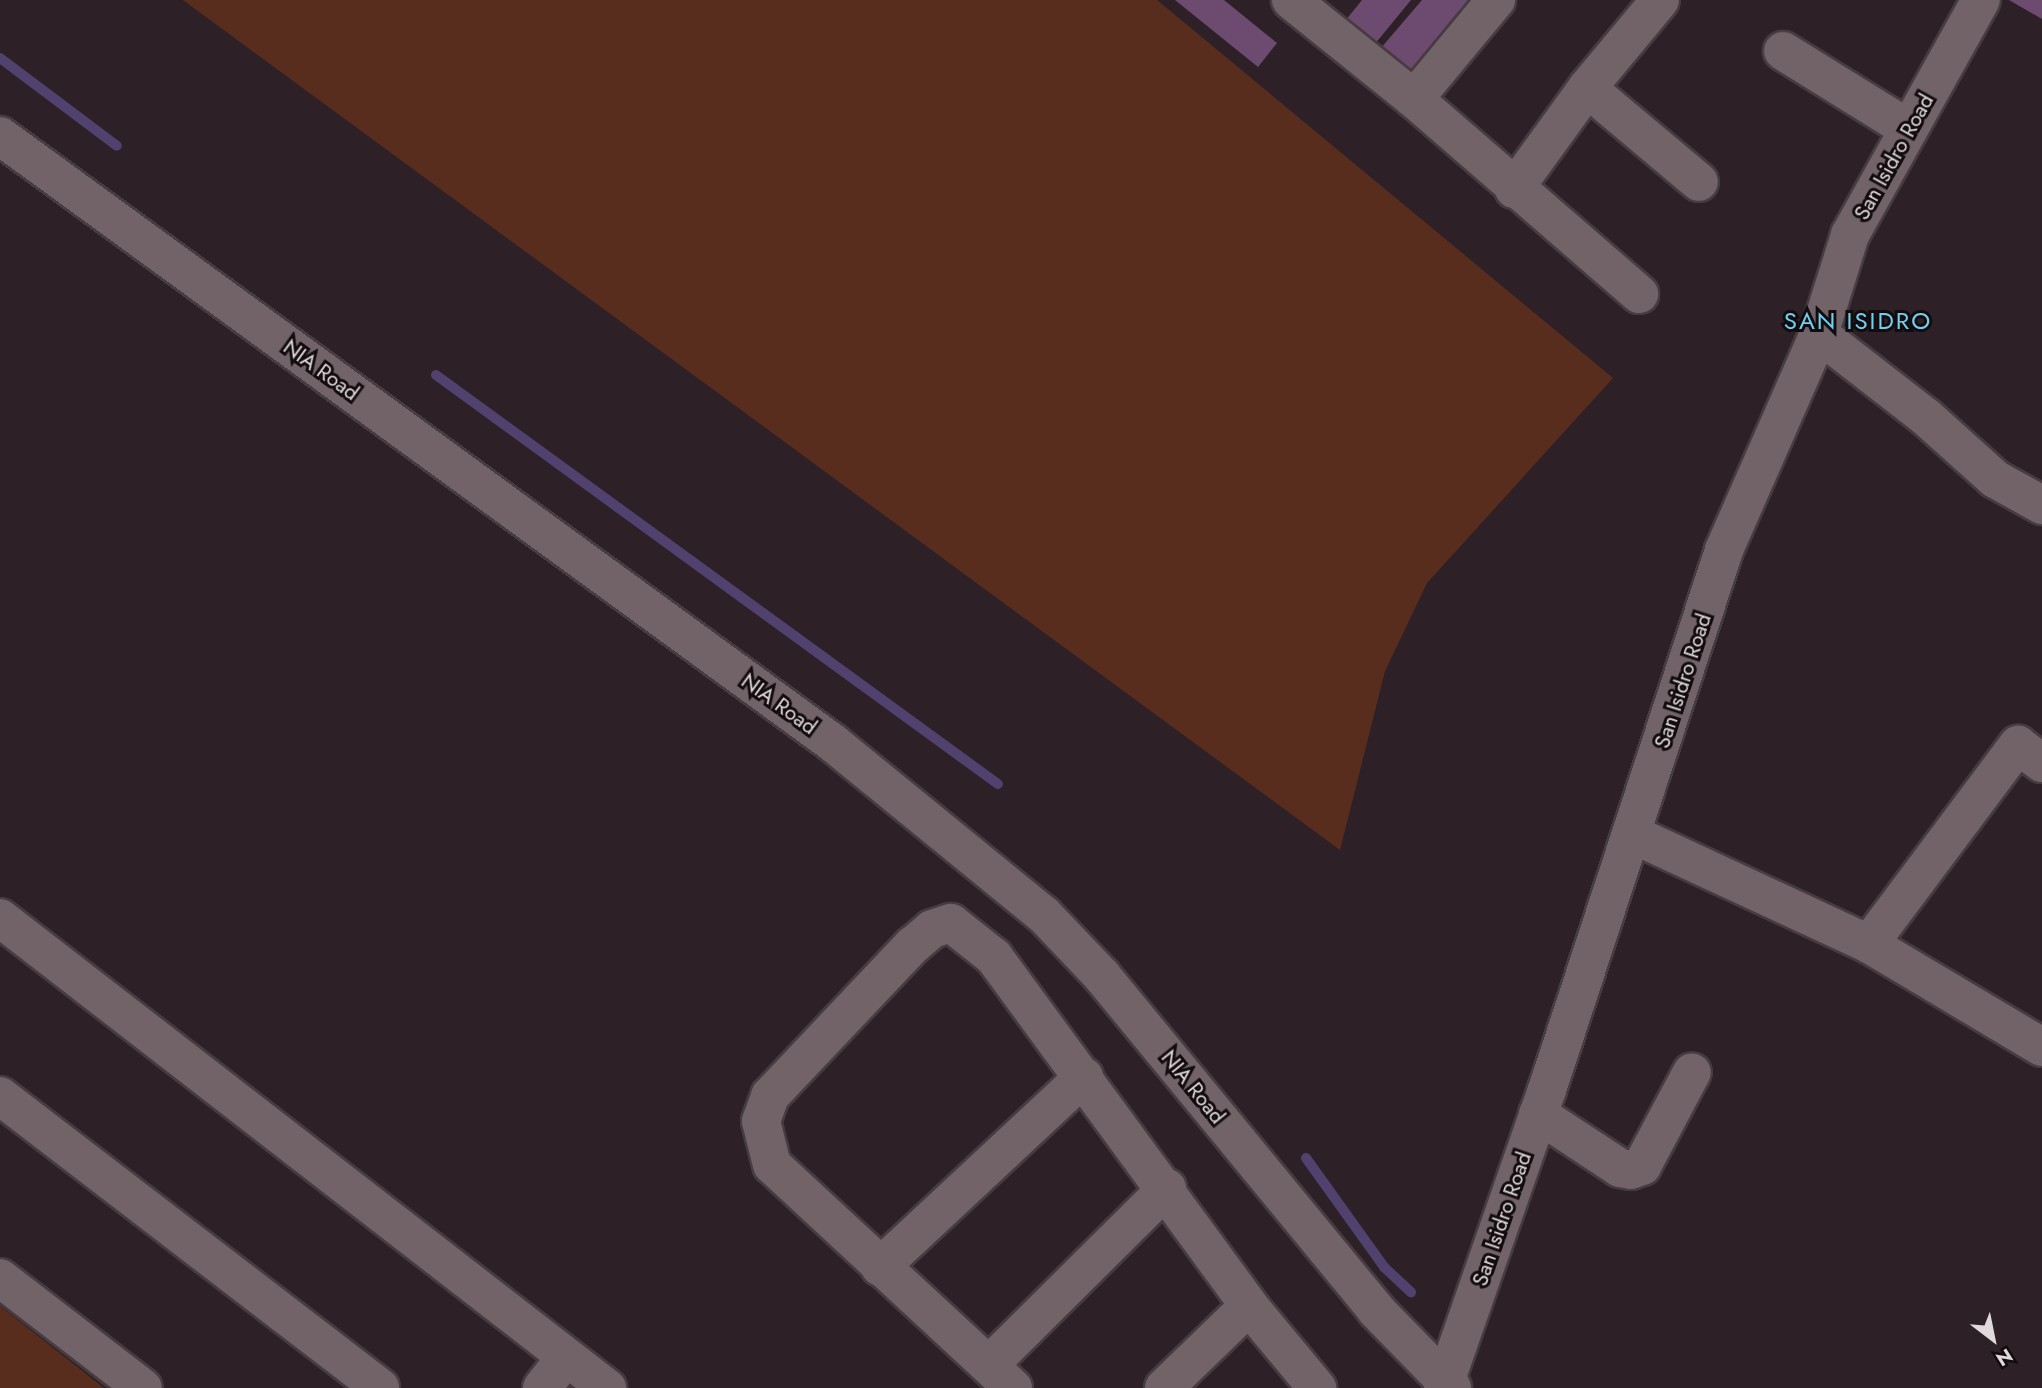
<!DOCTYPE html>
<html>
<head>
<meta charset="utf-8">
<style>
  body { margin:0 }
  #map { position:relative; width:2042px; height:1388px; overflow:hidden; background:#2d2127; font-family:Jost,sans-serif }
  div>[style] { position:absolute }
  .green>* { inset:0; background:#592d1d }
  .stream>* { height:10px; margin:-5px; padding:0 5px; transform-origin:5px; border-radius:5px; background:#50416e }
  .building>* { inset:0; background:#6d4a70 }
  .roads { filter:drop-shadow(2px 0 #463c41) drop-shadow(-2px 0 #463c41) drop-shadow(0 2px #463c41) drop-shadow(0 -2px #463c41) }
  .minor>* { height:38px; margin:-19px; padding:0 19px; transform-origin:19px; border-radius:19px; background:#726369 }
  span { translate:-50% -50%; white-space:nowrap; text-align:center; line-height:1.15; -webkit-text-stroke:6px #120c0f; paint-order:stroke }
  .street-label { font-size:21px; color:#e2d9dd }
  .quarter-label { font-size:24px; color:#71d0ef; letter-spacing:2px }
  .north { position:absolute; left:1958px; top:1304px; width:70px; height:70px; -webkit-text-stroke:5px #120c0f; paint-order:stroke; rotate:148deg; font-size:19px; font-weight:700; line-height:28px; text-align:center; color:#e2d9dd }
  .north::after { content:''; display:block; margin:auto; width:24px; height:32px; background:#e2d9dd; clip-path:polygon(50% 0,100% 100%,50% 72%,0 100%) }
</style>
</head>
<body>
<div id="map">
  <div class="green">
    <i style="clip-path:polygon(183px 0,1157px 0,1613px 378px,1427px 583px,1385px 671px,1340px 850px)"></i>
    <i style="clip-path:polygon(0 1306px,104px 1388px,0 1388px)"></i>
  </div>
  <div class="stream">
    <i style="left:0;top:58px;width:146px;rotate:36.9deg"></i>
    <i style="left:436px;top:375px;width:695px;rotate:36.05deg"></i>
    <i style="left:1306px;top:1158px;width:134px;rotate:54.4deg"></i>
    <i style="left:1384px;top:1267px;width:37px;rotate:43deg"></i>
  </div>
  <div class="building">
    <i style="clip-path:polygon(1175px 0,1224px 0,1277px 43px,1258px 67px)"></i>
    <i style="clip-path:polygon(1362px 0,1411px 0,1370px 50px,1341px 26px)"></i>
    <i style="clip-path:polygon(1422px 0,1475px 0,1406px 81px,1375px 55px)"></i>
    <i style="clip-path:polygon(2009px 0,2042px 0,2042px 19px)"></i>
  </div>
  <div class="roads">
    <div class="minor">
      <i style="left:1291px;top:0;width:158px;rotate:38.8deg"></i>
      <i style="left:1414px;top:99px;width:298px;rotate:40.9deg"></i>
      <i style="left:1783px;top:51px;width:148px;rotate:31.8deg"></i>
      <i style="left:1587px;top:88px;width:146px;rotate:40deg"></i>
      <i style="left:1414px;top:99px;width:129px;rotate:-50.4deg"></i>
      <i style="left:0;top:136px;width:1031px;rotate:36.08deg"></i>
      <i style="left:833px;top:743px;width:272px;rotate:39.2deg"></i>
      <i style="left:1044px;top:915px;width:84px;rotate:46.4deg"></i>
      <i style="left:1102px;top:976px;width:432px;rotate:50.6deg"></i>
      <i style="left:1376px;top:1310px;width:109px;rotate:45.7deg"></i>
      <i style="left:1514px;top:189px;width:125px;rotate:-54.1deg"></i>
      <i style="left:1587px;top:88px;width:114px;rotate:-50.3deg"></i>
      <i style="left:1819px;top:334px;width:135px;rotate:37.8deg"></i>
      <i style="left:1926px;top:417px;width:93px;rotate:41.9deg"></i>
      <i style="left:1995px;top:479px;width:54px;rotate:29deg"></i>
      <i style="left:1632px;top:834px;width:261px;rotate:24.9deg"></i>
      <i style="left:1869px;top:944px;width:201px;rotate:30.8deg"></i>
      <i style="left:0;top:918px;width:768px;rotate:37.75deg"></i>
      <i style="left:1869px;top:944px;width:249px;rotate:-53.2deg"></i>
      <i style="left:2018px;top:745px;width:30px;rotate:37deg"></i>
      <i style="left:0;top:1096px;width:479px;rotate:37.5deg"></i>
      <i style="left:1538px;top:1114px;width:98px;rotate:33.4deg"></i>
      <i style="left:1620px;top:1168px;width:11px;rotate:10deg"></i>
      <i style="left:1631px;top:1170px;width:12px;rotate:-20deg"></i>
      <i style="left:1642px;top:1166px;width:106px;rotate:-62deg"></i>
      <i style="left:880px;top:1267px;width:279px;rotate:-43deg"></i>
      <i style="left:0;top:1278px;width:180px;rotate:37.6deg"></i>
      <i style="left:989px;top:1365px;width:251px;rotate:-44.8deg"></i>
      <i style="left:542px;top:1388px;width:39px;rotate:-52deg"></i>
      <i style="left:1013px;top:1388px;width:328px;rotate:-137.2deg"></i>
      <i style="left:772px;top:1165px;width:45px;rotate:-104deg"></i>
      <i style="left:761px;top:1121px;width:27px;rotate:-70deg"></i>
      <i style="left:770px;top:1096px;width:207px;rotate:-46.6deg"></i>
      <i style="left:912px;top:946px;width:26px;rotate:-40deg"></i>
      <i style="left:932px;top:929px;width:20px;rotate:-18deg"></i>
      <i style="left:951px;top:923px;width:55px;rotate:38.3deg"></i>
      <i style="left:994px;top:957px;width:432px;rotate:53.8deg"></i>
      <i style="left:1249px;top:1306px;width:107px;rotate:50.3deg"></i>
      <i style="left:1164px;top:1388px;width:118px;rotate:-44deg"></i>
      <i style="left:1443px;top:1388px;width:316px;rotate:-70.8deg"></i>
      <i style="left:1547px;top:1090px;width:568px;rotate:-71.85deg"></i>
      <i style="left:1724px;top:550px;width:236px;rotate:-66.3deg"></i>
      <i style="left:1819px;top:334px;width:104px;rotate:-72.6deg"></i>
      <i style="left:1850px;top:235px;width:269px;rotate:-60.9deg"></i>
    </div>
  </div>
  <div class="street-label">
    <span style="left:1894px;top:157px;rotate:-61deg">San Isidro Road</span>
    <span style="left:321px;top:370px;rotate:36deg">NIA Road</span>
    <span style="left:1683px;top:681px;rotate:-72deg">San Isidro Road</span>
    <span style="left:779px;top:704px;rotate:36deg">NIA Road</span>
    <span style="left:1193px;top:1087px;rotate:51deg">NIA Road</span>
    <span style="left:1502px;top:1219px;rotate:-71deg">San Isidro Road</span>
  </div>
  <div class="quarter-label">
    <span style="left:1858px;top:321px">SAN ISIDRO</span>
  </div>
  <div class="north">N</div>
</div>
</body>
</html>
